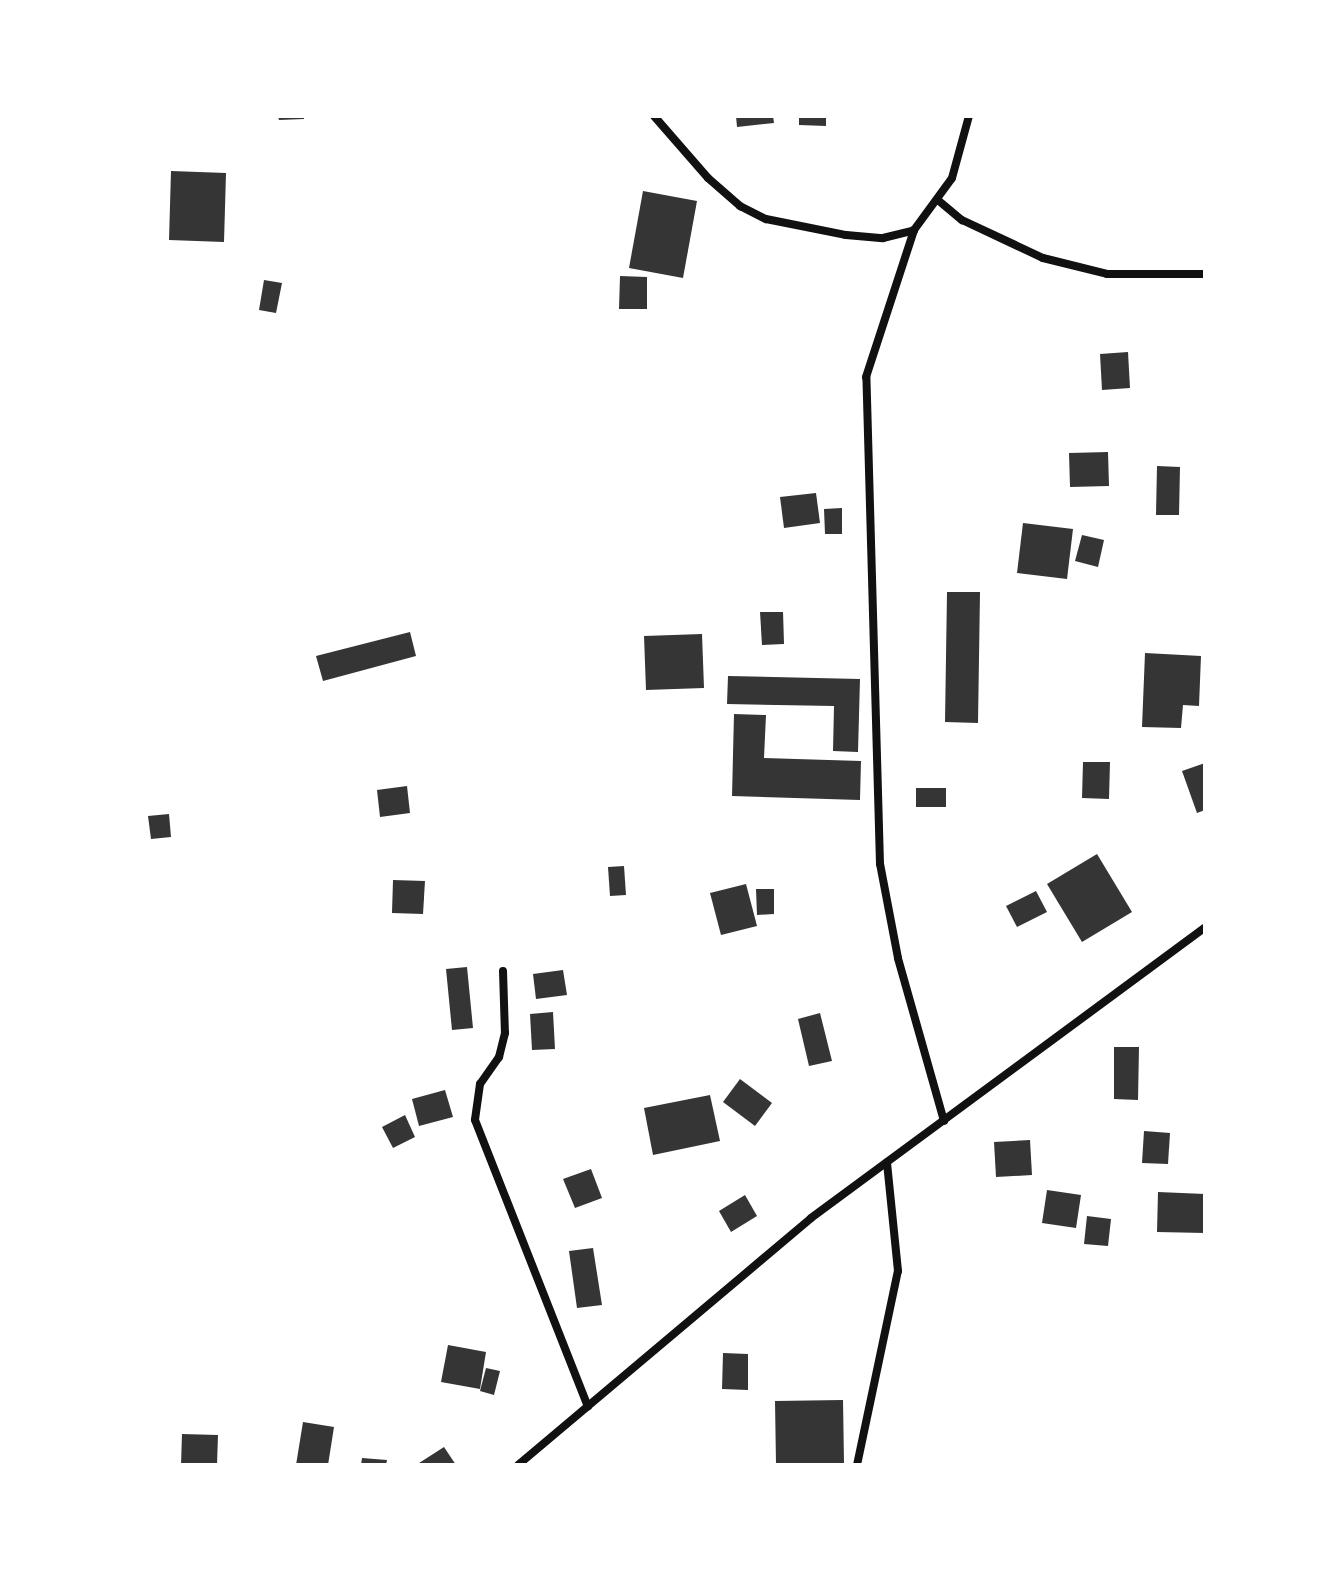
<!DOCTYPE html>
<html>
<head>
<meta charset="utf-8">
<style>
  body { margin:0 }
  #map { position:relative; width:1321px; height:1581px; overflow:hidden; background:#fff; font-family:"DejaVu Sans",sans-serif }
  div>[style] { position:absolute }
  .building>* { inset:0; background:#353535 }
  .minor>* { height:8px; margin:-4px; padding:0 4px; transform-origin:4px; border-radius:4px; background:#111 }
  span { translate:-50% -50%; white-space:nowrap; text-align:center; line-height:1.15; -webkit-text-stroke:6px #fff; paint-order:stroke }
  .frame { position:absolute; inset:0; border:118px solid #fff; pointer-events:none }
</style>
</head>
<body>
<div id="map">
  <div class="building">
    <i style="clip-path:polygon(278px 116px,304px 116px,304px 119px,279px 120px)"></i>
    <i style="clip-path:polygon(736px 116px,773px 116px,774px 123px,737px 127px)"></i>
    <i style="clip-path:polygon(799px 116px,826px 116px,826px 126px,799px 125px)"></i>
    <i style="clip-path:polygon(171px 171px,226px 173px,224px 242px,169px 240px)"></i>
    <i style="clip-path:polygon(643px 191px,697px 201px,683px 278px,629px 268px)"></i>
    <i style="clip-path:polygon(620px 276px,647px 277px,647px 309px,619px 309px)"></i>
    <i style="clip-path:polygon(264px 280px,282px 283px,276px 313px,259px 310px)"></i>
    <i style="clip-path:polygon(1128px 352px,1130px 388px,1102px 390px,1100px 354px)"></i>
    <i style="clip-path:polygon(1108px 452px,1109px 486px,1070px 487px,1069px 453px)"></i>
    <i style="clip-path:polygon(1157px 466px,1180px 467px,1179px 515px,1156px 515px)"></i>
    <i style="clip-path:polygon(816px 493px,820px 523px,784px 528px,780px 497px)"></i>
    <i style="clip-path:polygon(842px 508px,842px 534px,825px 534px,824px 509px)"></i>
    <i style="clip-path:polygon(1023px 523px,1073px 529px,1067px 579px,1017px 573px)"></i>
    <i style="clip-path:polygon(1082px 535px,1104px 540px,1098px 567px,1075px 561px)"></i>
    <i style="clip-path:polygon(947px 592px,980px 592px,978px 723px,945px 722px)"></i>
    <i style="clip-path:polygon(760px 612px,783px 612px,784px 644px,762px 645px)"></i>
    <i style="clip-path:polygon(410px 632px,416px 656px,323px 681px,316px 656px)"></i>
    <i style="clip-path:polygon(702px 634px,704px 688px,646px 690px,644px 636px)"></i>
    <i style="clip-path:polygon(1145px 653px,1201px 656px,1199px 706px,1183px 705px,1181px 728px,1142px 727px)"></i>
    <i style="clip-path:polygon(728px 676px,860px 679px,858px 752px,833px 751px,834px 706px,727px 704px)"></i>
    <i style="clip-path:polygon(734px 714px,766px 715px,764px 758px,861px 761px,860px 800px,732px 796px)"></i>
    <i style="clip-path:polygon(1083px 762px,1110px 762px,1109px 799px,1082px 798px)"></i>
    <i style="clip-path:polygon(1205px 763px,1205px 810px,1197px 813px,1182px 771px)"></i>
    <i style="clip-path:polygon(407px 786px,410px 813px,380px 817px,377px 790px)"></i>
    <i style="clip-path:polygon(916px 788px,946px 788px,946px 807px,916px 807px)"></i>
    <i style="clip-path:polygon(169px 814px,171px 837px,151px 839px,148px 816px)"></i>
    <i style="clip-path:polygon(1097px 854px,1132px 912px,1082px 942px,1047px 884px)"></i>
    <i style="clip-path:polygon(624px 866px,626px 895px,610px 896px,608px 867px)"></i>
    <i style="clip-path:polygon(393px 880px,425px 881px,423px 914px,392px 913px)"></i>
    <i style="clip-path:polygon(746px 884px,757px 926px,721px 935px,710px 893px)"></i>
    <i style="clip-path:polygon(756px 889px,774px 889px,774px 914px,757px 915px)"></i>
    <i style="clip-path:polygon(1036px 891px,1047px 912px,1017px 927px,1006px 906px)"></i>
    <i style="clip-path:polygon(467px 967px,473px 1028px,452px 1030px,446px 969px)"></i>
    <i style="clip-path:polygon(563px 970px,567px 995px,536px 999px,533px 974px)"></i>
    <i style="clip-path:polygon(553px 1012px,555px 1049px,532px 1050px,530px 1014px)"></i>
    <i style="clip-path:polygon(820px 1013px,832px 1061px,809px 1066px,798px 1019px)"></i>
    <i style="clip-path:polygon(1114px 1047px,1139px 1047px,1138px 1100px,1114px 1099px)"></i>
    <i style="clip-path:polygon(740px 1079px,772px 1103px,755px 1126px,723px 1102px)"></i>
    <i style="clip-path:polygon(445px 1090px,453px 1117px,419px 1126px,412px 1099px)"></i>
    <i style="clip-path:polygon(710px 1095px,720px 1141px,653px 1155px,644px 1108px)"></i>
    <i style="clip-path:polygon(405px 1115px,415px 1137px,393px 1148px,382px 1127px)"></i>
    <i style="clip-path:polygon(1144px 1131px,1170px 1133px,1168px 1164px,1142px 1163px)"></i>
    <i style="clip-path:polygon(1030px 1140px,1032px 1175px,996px 1177px,994px 1142px)"></i>
    <i style="clip-path:polygon(591px 1169px,602px 1198px,575px 1208px,563px 1179px)"></i>
    <i style="clip-path:polygon(1047px 1190px,1081px 1195px,1076px 1228px,1042px 1223px)"></i>
    <i style="clip-path:polygon(1158px 1192px,1205px 1194px,1205px 1233px,1157px 1232px)"></i>
    <i style="clip-path:polygon(745px 1195px,757px 1216px,731px 1232px,719px 1211px)"></i>
    <i style="clip-path:polygon(1087px 1216px,1111px 1219px,1108px 1246px,1084px 1244px)"></i>
    <i style="clip-path:polygon(593px 1248px,602px 1305px,577px 1308px,569px 1251px)"></i>
    <i style="clip-path:polygon(448px 1345px,486px 1352px,480px 1389px,441px 1382px)"></i>
    <i style="clip-path:polygon(723px 1353px,748px 1354px,748px 1390px,722px 1389px)"></i>
    <i style="clip-path:polygon(486px 1368px,500px 1371px,494px 1395px,480px 1391px)"></i>
    <i style="clip-path:polygon(843px 1400px,844px 1464px,776px 1464px,775px 1401px)"></i>
    <i style="clip-path:polygon(303px 1422px,334px 1427px,328px 1465px,296px 1465px)"></i>
    <i style="clip-path:polygon(182px 1434px,218px 1435px,217px 1465px,181px 1465px)"></i>
    <i style="clip-path:polygon(444px 1447px,456px 1465px,416px 1465px)"></i>
    <i style="clip-path:polygon(362px 1458px,387px 1460px,386px 1465px,361px 1465px)"></i>
  </div>
  <div class="minor">
    <i style="left:654px;top:116px;width:82px;rotate:48.9deg"></i>
    <i style="left:708px;top:178px;width:43px;rotate:41.2deg"></i>
    <i style="left:740px;top:206px;width:29px;rotate:27deg"></i>
    <i style="left:766px;top:219px;width:82px;rotate:11.3deg"></i>
    <i style="left:846px;top:235px;width:37px;rotate:5deg"></i>
    <i style="left:883px;top:238px;width:32px;rotate:-14deg"></i>
    <i style="left:939px;top:201px;width:30px;rotate:40deg"></i>
    <i style="left:962px;top:220px;width:89px;rotate:25.1deg"></i>
    <i style="left:1043px;top:258px;width:66px;rotate:14deg"></i>
    <i style="left:1107px;top:274px;width:98px"></i>
    <i style="left:503px;top:971px;width:62px;rotate:88.2deg"></i>
    <i style="left:505px;top:1033px;width:25px;rotate:104deg"></i>
    <i style="left:499px;top:1057px;width:33px;rotate:125deg"></i>
    <i style="left:480px;top:1084px;width:36px;rotate:98deg"></i>
    <i style="left:475px;top:1120px;width:308px;rotate:68.5deg"></i>
    <i style="left:944px;top:1121px;width:169px;rotate:-105.8deg"></i>
    <i style="left:898px;top:958px;width:96px;rotate:-100.8deg"></i>
    <i style="left:880px;top:864px;width:487px;rotate:-91.6deg"></i>
    <i style="left:866px;top:377px;width:155px;rotate:-71.9deg"></i>
    <i style="left:914px;top:230px;width:64px;rotate:-53.8deg"></i>
    <i style="left:952px;top:178px;width:64px;rotate:-74.7deg"></i>
    <i style="left:518px;top:1465px;width:383px;rotate:-40.1deg"></i>
    <i style="left:811px;top:1218px;width:489px;rotate:-36.4deg"></i>
    <i style="left:857px;top:1465px;width:198px;rotate:-78.1deg"></i>
    <i style="left:898px;top:1271px;width:109px;rotate:-95.8deg"></i>
  </div>
  <div class="frame"></div>
</div>
</body>
</html>
